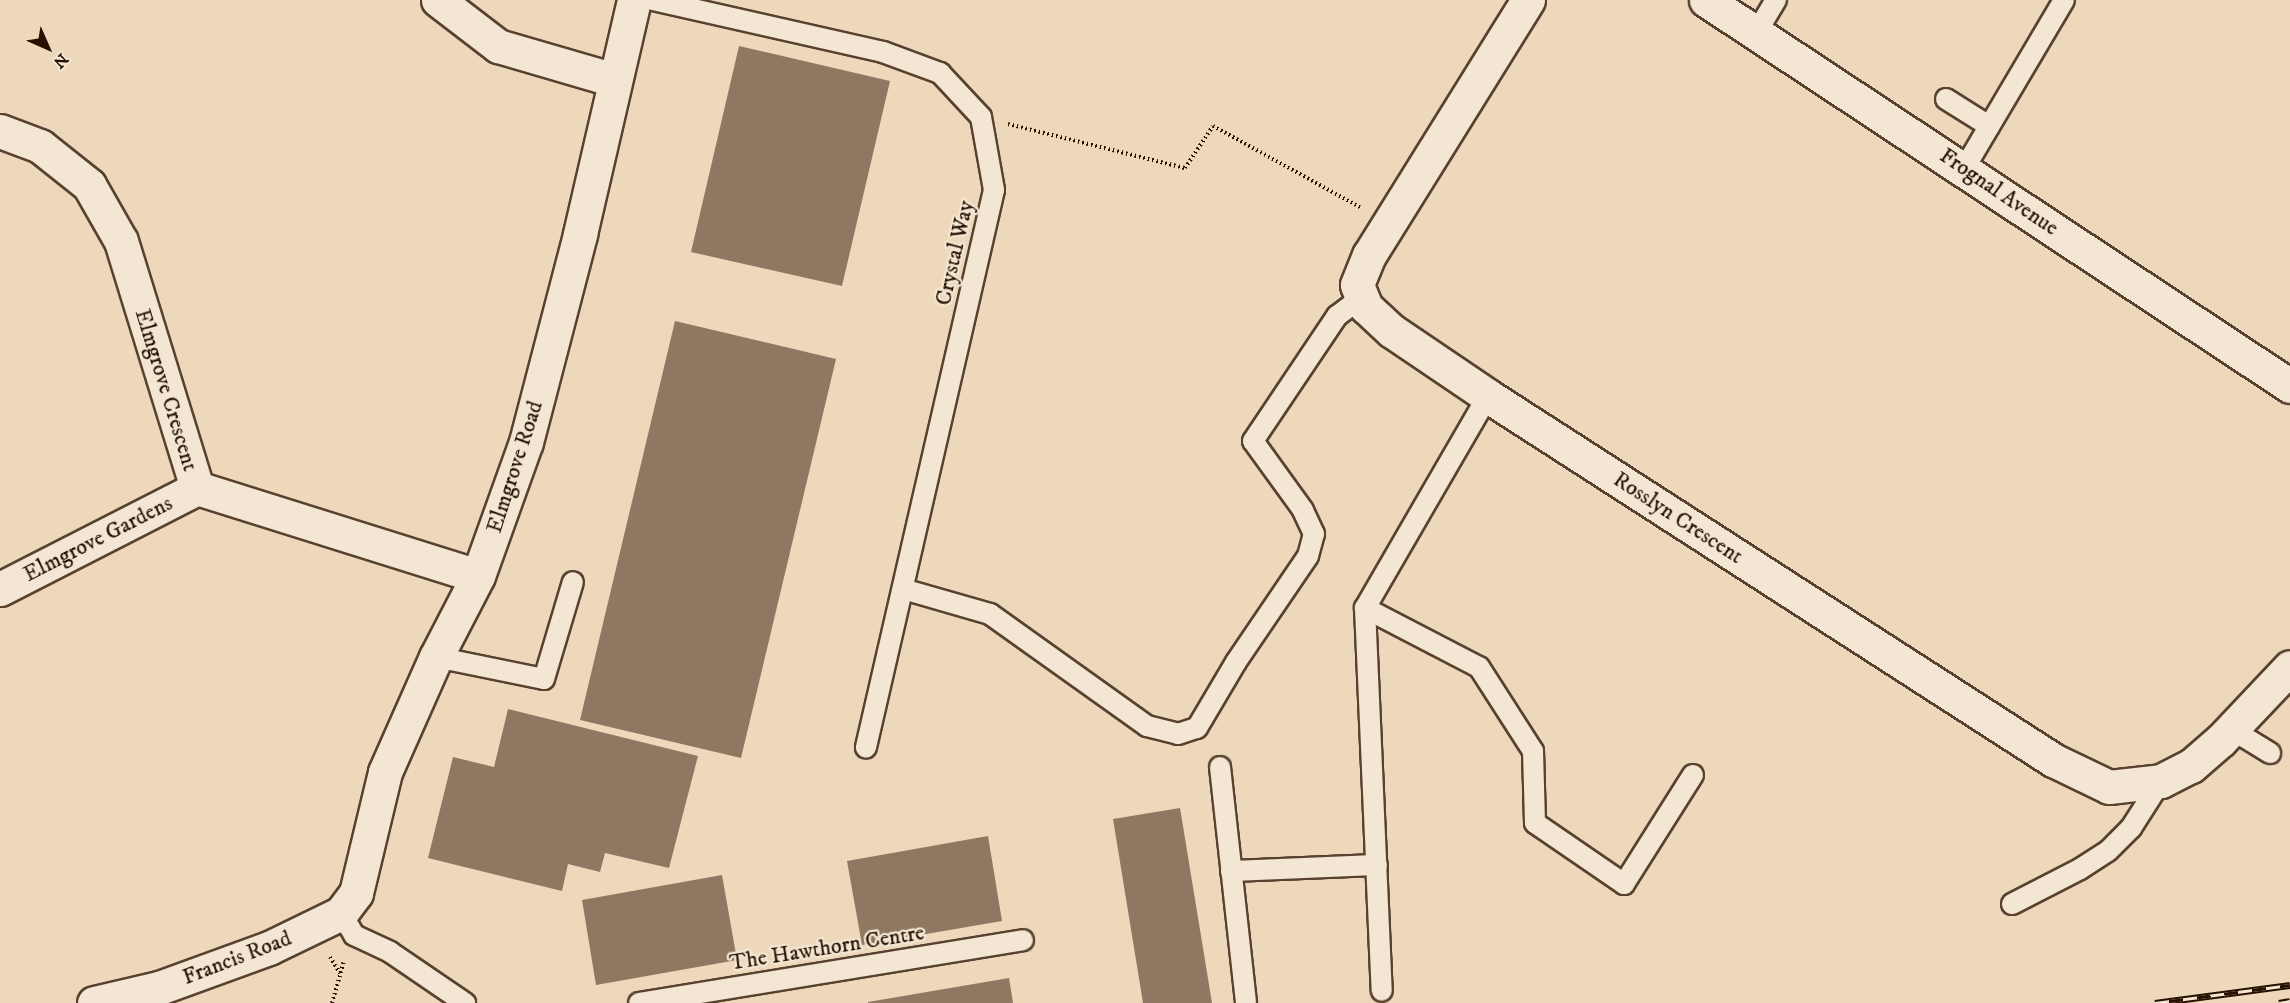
<!DOCTYPE html>
<html>
<head>
<meta charset="utf-8">
<style>
  body { margin:0 }
  #map { position:relative; width:2290px; height:1003px; overflow:hidden; background:#edd8bc; font-family:"IM FELL DW Pica",serif }
  div>[style] { position:absolute }
  .building>* { inset:0; background:#8e7862 }
  .path>* { height:4px; margin-top:-2px; transform-origin:0; background:repeating-linear-gradient(90deg,#271000 0 1.5px,transparent 0 4.5px) }
  .roads { filter:drop-shadow(2px 0 #58422f) drop-shadow(-2px 0 #58422f) drop-shadow(0 2px #58422f) drop-shadow(0 -2px #58422f) }
  .service>* { height:20px; margin:-10px; padding:0 10px; transform-origin:10px; border-radius:10px; background:#f3e6d3 }
  .minor>* { height:33px; margin:-16.5px; padding:0 16.5px; transform-origin:16.5px; border-radius:16.5px; background:#f3e6d3 }
  .rail>* { height:7px; margin-top:-3.5px; transform-origin:0; background:repeating-linear-gradient(90deg,#f3e6d3 0 14px,#271000 0 28px); box-sizing:border-box; border-block:2px solid #271000 }
  span { translate:-50% -50%; white-space:nowrap; text-align:center; line-height:1.15; -webkit-text-stroke:4.5px #f3e6d3; paint-order:stroke }
  .street-label { font-size:22px; color:#271000 }
  .north { position:absolute; left:18px; top:18px; width:60px; height:60px; -webkit-text-stroke:4px #f3e6d3; paint-order:stroke; rotate:135deg; font-size:16px; font-weight:700; line-height:24px; text-align:center; color:#271000 }
  .north::after { content:''; display:block; margin:auto; width:21px; height:27px; background:#271000; clip-path:polygon(50% 0,100% 100%,50% 72%,0 100%) }
</style>
</head>
<body>
<div id="map">
  <div class="building">
    <i style="clip-path:polygon(739px 46px,890px 81px,842px 286px,691px 252px)"></i>
    <i style="clip-path:polygon(675px 321px,836px 359px,741px 758px,580px 720px)"></i>
    <i style="clip-path:polygon(508px 709px,698px 756px,669px 868px,605px 853px,600px 872px,568px 864px,562px 891px,428px 858px,453px 757px,494px 767px)"></i>
    <i style="clip-path:polygon(1180px 808px,1212px 1003px,1143px 1003px,1113px 819px)"></i>
    <i style="clip-path:polygon(988px 836px,1002px 921px,862px 945px,847px 861px)"></i>
    <i style="clip-path:polygon(722px 875px,737px 960px,596px 985px,582px 900px)"></i>
    <i style="clip-path:polygon(1009px 978px,1013px 1003px,868px 1003px,868px 1002px)"></i>
  </div>
  <div class="path">
    <i style="left:1008px;top:124px;width:182px;rotate:14deg"></i>
    <i style="left:1185px;top:168px;width:50px;rotate:-56.3deg"></i>
    <i style="left:1213px;top:126px;width:168px;rotate:28.9deg"></i>
    <i style="left:330px;top:957px;width:19px;rotate:58deg"></i>
    <i style="left:332px;top:1003px;width:44px;rotate:-74.1deg"></i>
  </div>
  <div class="roads">
    <div class="service">
      <i style="left:653px;top:0;width:236px;rotate:12.7deg"></i>
      <i style="left:883px;top:52px;width:61px;rotate:20.2deg"></i>
      <i style="left:940px;top:73px;width:60px;rotate:47deg"></i>
      <i style="left:981px;top:117px;width:74px;rotate:79.9deg"></i>
      <i style="left:994px;top:190px;width:572px;rotate:102.94deg"></i>
      <i style="left:1756px;top:33px;width:39px;rotate:-59deg"></i>
      <i style="left:1946px;top:99px;width:51px;rotate:32.1deg"></i>
      <i style="left:1964px;top:169px;width:196px;rotate:-59.4deg"></i>
      <i style="left:903px;top:589px;width:91px;rotate:16deg"></i>
      <i style="left:990px;top:614px;width:193px;rotate:35.5deg"></i>
      <i style="left:1147px;top:726px;width:32px;rotate:14deg"></i>
      <i style="left:1178px;top:734px;width:20px;rotate:-18deg"></i>
      <i style="left:1197px;top:728px;width:77px;rotate:-59.4deg"></i>
      <i style="left:1236px;top:662px;width:128px;rotate:-55.8deg"></i>
      <i style="left:1308px;top:556px;width:23px;rotate:-75deg"></i>
      <i style="left:1314px;top:534px;width:26px;rotate:-115deg"></i>
      <i style="left:1303px;top:510px;width:85px;rotate:-125.9deg"></i>
      <i style="left:1253px;top:441px;width:151px;rotate:-56.1deg"></i>
      <i style="left:1337px;top:316px;width:31px;rotate:-37deg"></i>
      <i style="left:1365px;top:608px;width:128px;rotate:27.4deg"></i>
      <i style="left:1479px;top:667px;width:100px;rotate:57.3deg"></i>
      <i style="left:1533px;top:751px;width:72px;rotate:88.4deg"></i>
      <i style="left:1535px;top:823px;width:108px;rotate:34.4deg"></i>
      <i style="left:1624px;top:884px;width:129px;rotate:-57.7deg"></i>
      <i style="left:1365px;top:608px;width:383px;rotate:87.5deg"></i>
      <i style="left:1365px;top:608px;width:245px;rotate:-59.9deg"></i>
      <i style="left:436px;top:657px;width:110px;rotate:11.5deg"></i>
      <i style="left:544px;top:679px;width:101px;rotate:-73.4deg"></i>
      <i style="left:2231px;top:729px;width:46px;rotate:31.6deg"></i>
      <i style="left:1220px;top:767px;width:237px;rotate:83.7deg"></i>
      <i style="left:1231px;top:871px;width:146px;rotate:-2.4deg"></i>
      <i style="left:2012px;top:904px;width:76px;rotate:-27.2deg"></i>
      <i style="left:2080px;top:869px;width:33px;rotate:-33deg"></i>
      <i style="left:2108px;top:851px;width:33px;rotate:-45deg"></i>
      <i style="left:2131px;top:828px;width:56px;rotate:-57.4deg"></i>
      <i style="left:341px;top:913px;width:26px;rotate:59deg"></i>
      <i style="left:354px;top:935px;width:40px;rotate:25deg"></i>
      <i style="left:390px;top:952px;width:91px;rotate:34.2deg"></i>
      <i style="left:639px;top:1003px;width:389px;rotate:-9.3deg"></i>
    </div>
    <div class="minor">
      <i style="left:438px;top:0;width:76px;rotate:37.5deg"></i>
      <i style="left:498px;top:46px;width:121px;rotate:16.3deg"></i>
      <i style="left:1528px;top:0;width:301px;rotate:121.9deg"></i>
      <i style="left:1369px;top:255px;width:32px;rotate:112deg"></i>
      <i style="left:1357px;top:285px;width:24px;rotate:68deg"></i>
      <i style="left:1366px;top:307px;width:35px;rotate:43deg"></i>
      <i style="left:1392px;top:331px;width:116px;rotate:34.1deg"></i>
      <i style="left:1488px;top:396px;width:672px;rotate:32.79deg"></i>
      <i style="left:2053px;top:760px;width:62px;rotate:25.7deg"></i>
      <i style="left:2109px;top:787px;width:52px;rotate:-6.6deg"></i>
      <i style="left:2161px;top:781px;width:34px;rotate:-27deg"></i>
      <i style="left:2191px;top:766px;width:40px;rotate:-41deg"></i>
      <i style="left:2221px;top:740px;width:100px;rotate:-46.6deg"></i>
      <i style="left:1706px;top:0;width:700px;rotate:33.46deg"></i>
      <i style="left:0;top:131px;width:43px;rotate:20.6deg"></i>
      <i style="left:40px;top:146px;width:63px;rotate:38.5deg"></i>
      <i style="left:89px;top:185px;width:64px;rotate:60.3deg"></i>
      <i style="left:121px;top:241px;width:258px;rotate:72.9deg"></i>
      <i style="left:197px;top:488px;width:294px;rotate:17.4deg"></i>
      <i style="left:0;top:589px;width:221px;rotate:-27.1deg"></i>
      <i style="left:94px;top:1003px;width:67px;rotate:-13deg"></i>
      <i style="left:159px;top:988px;width:117px;rotate:-20deg"></i>
      <i style="left:269px;top:948px;width:80px;rotate:-25.9deg"></i>
      <i style="left:341px;top:913px;width:25px;rotate:-53deg"></i>
      <i style="left:356px;top:893px;width:124px;rotate:-76.5deg"></i>
      <i style="left:385px;top:772px;width:126px;rotate:-66.1deg"></i>
      <i style="left:436px;top:657px;width:91px;rotate:-62.6deg"></i>
      <i style="left:478px;top:576px;width:142px;rotate:-70.3deg"></i>
      <i style="left:526px;top:442px;width:215px;rotate:-75.4deg"></i>
      <i style="left:580px;top:234px;width:240px;rotate:-77deg"></i>
    </div>
  </div>
  <div class="rail">
    <i style="left:2155px;top:1003px;width:136px;rotate:-7.6deg"></i>
    <i style="left:2279px;top:1003px;width:11px;rotate:-10deg"></i>
  </div>
  <div class="street-label">
    <span style="left:1999px;top:192px;rotate:34deg">Frognal Avenue</span>
    <span style="left:955px;top:253px;rotate:-77deg">Crystal Way</span>
    <span style="left:166px;top:390px;rotate:73deg">Elmgrove Crescent</span>
    <span style="left:515px;top:467px;rotate:-72deg">Elmgrove Road</span>
    <span style="left:1678px;top:518px;rotate:33deg">Rosslyn Crescent</span>
    <span style="left:98px;top:539px;rotate:-27deg">Elmgrove Gardens</span>
    <span style="left:827px;top:948px;rotate:-9deg">The Hawthorn Centre</span>
    <span style="left:237px;top:958px;rotate:-21deg">Francis Road</span>
  </div>
  <div class="north">N</div>
</div>
</body>
</html>
